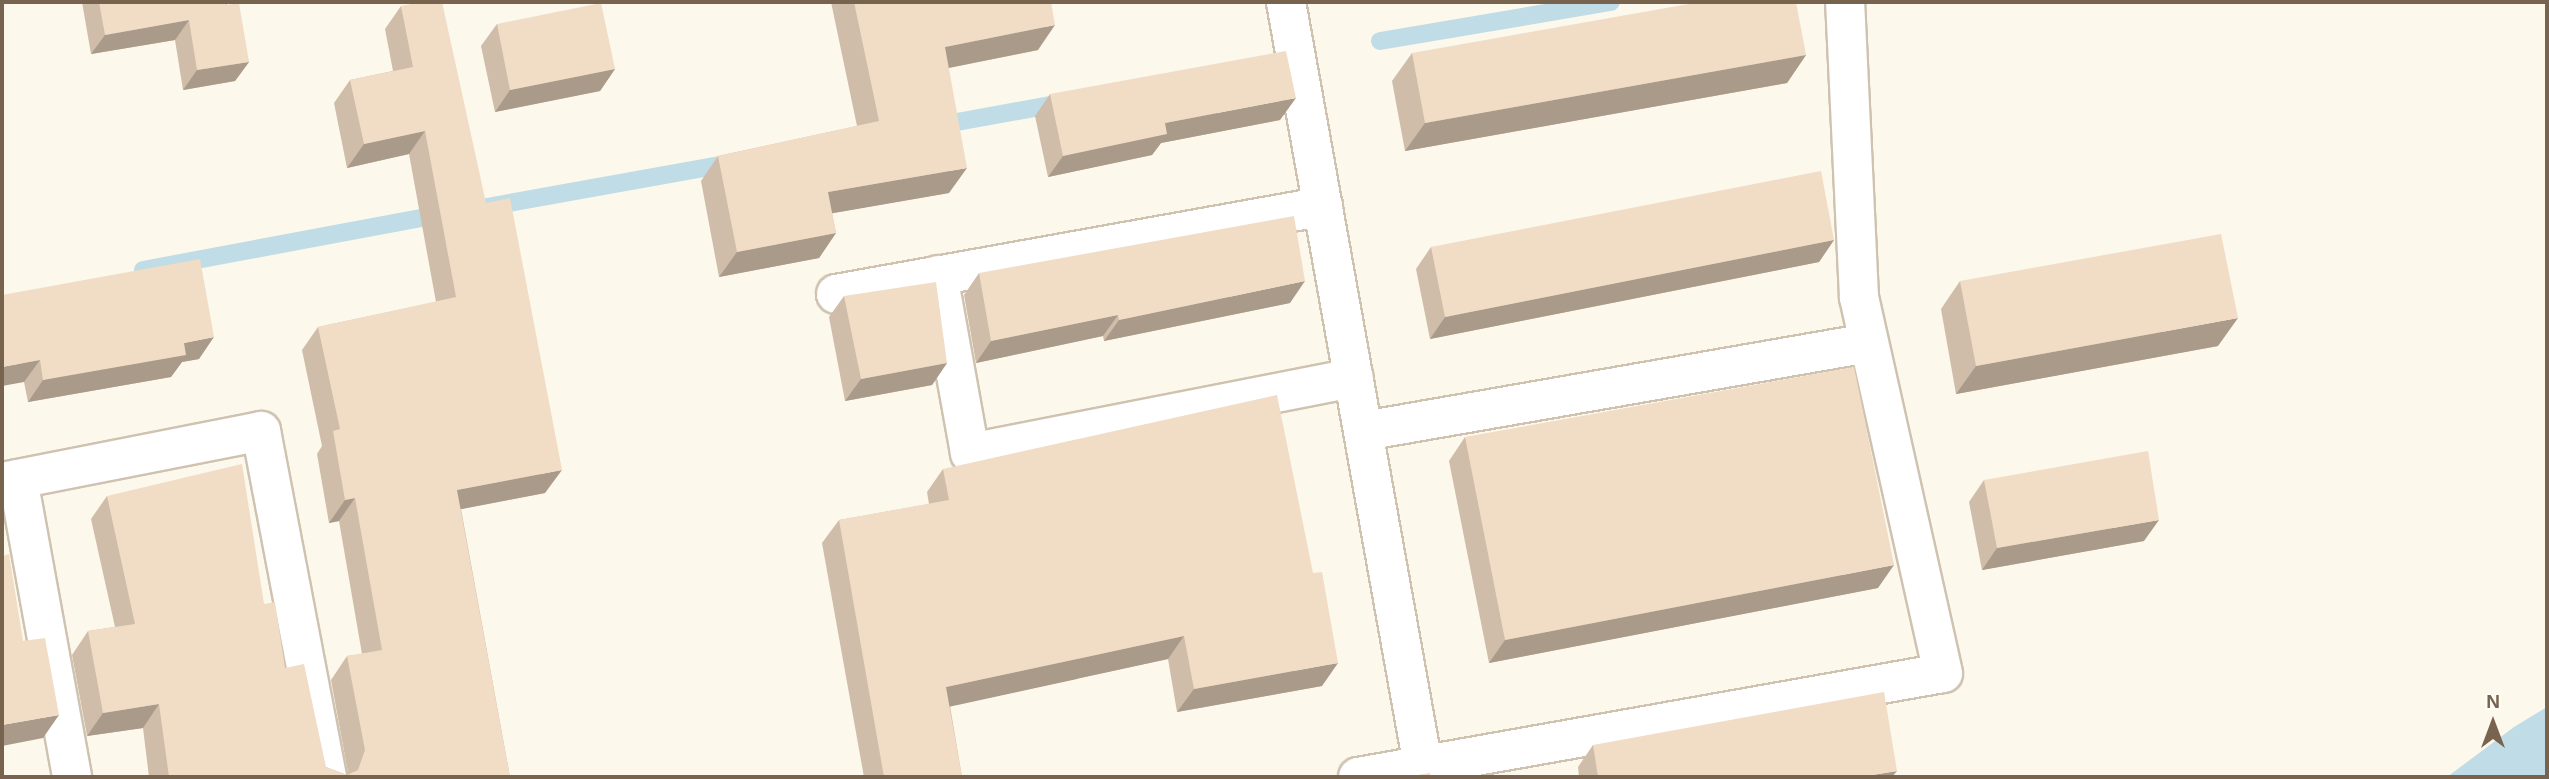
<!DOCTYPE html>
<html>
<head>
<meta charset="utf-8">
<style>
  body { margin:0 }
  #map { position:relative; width:2549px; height:779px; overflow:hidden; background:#fcf8ec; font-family:Helvetica,sans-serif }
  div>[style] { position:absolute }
  .water>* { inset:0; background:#c0dce6 }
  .stream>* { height:18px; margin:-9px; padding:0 9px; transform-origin:9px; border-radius:9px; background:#c0dce6 }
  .roads { filter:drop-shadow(2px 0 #cfc2b1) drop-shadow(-2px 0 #cfc2b1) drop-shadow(0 2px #cfc2b1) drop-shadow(0 -2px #cfc2b1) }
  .minor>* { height:38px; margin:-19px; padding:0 19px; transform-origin:19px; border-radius:19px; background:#fff }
  .wall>* { inset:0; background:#cfbda9 }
  .shaded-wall>* { inset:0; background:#a99a8a }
  .building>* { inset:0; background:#f1dcc5 }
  span { translate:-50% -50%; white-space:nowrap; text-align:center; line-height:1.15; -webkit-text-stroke:6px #fffcf3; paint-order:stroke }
  .frame { position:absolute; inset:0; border:4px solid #78634f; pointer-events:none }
  .north { position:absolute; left:2458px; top:688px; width:70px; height:70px; -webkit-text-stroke:5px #fffcf3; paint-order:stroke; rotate:0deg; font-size:19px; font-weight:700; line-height:28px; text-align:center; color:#78634f }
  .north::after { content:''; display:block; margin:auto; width:24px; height:32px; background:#78634f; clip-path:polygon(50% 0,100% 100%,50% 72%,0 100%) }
</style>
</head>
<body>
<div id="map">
  <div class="water">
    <i style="clip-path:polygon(2547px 707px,2547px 777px,2447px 777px,2514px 727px)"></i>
  </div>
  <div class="stream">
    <i style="left:1380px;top:41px;width:234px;rotate:-9.6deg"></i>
    <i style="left:935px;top:126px;width:129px;rotate:-10.3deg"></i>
    <i style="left:487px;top:207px;width:249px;rotate:-10.2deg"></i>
    <i style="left:143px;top:270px;width:304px;rotate:-10.6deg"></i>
  </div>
  <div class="roads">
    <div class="minor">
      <i style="left:1286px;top:2px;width:787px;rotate:79.83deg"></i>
      <i style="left:938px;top:275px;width:181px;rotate:79.8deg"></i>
      <i style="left:970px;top:453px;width:391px;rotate:-11.1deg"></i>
      <i style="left:836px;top:294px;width:495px;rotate:-10.2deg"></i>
      <i style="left:1364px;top:431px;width:512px;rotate:-9.9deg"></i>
      <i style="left:18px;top:479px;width:303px;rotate:79.7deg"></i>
      <i style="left:2px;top:482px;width:264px;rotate:-11.1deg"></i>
      <i style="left:261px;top:431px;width:352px;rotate:79.2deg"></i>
      <i style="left:1358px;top:777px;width:594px;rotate:-10.08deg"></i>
      <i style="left:1943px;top:673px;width:385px;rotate:-102.6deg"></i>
      <i style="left:1859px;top:297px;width:295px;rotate:-92.7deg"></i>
    </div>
  </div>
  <div class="wall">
    <i style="clip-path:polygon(82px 2px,226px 2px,249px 62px,235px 81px,183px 90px,175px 40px,91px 54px)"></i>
    <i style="clip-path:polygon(831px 2px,1051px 2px,1038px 50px,949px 68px,949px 193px,832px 213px,836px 233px,819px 258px,719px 277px,701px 181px,718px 156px,857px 126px)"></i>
    <i style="clip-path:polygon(401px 6px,545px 493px,461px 509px,510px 777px,149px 777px,143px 728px,87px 736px,72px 655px,88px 631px,115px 627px,91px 519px,107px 496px,264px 604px,285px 668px,326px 767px,347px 775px,348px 773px,331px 680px,347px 656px,362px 654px,339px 521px,329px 523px,317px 454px,322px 446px,302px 350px,318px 327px,436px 302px,409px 154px,347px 168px,334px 103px,350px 80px,393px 71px,385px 29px)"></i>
    <i style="clip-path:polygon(497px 24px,615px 69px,600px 91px,495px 112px,481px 46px)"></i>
    <i style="clip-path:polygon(1412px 53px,1806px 55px,1787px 83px,1405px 151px,1392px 81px)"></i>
    <i style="clip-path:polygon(1050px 94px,1280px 120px,1161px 143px,1152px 155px,1048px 177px,1035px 116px)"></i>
    <i style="clip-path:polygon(1834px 240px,1819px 262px,1430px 339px,1416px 269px,1431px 247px)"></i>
    <i style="clip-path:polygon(979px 273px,1290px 303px,1104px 341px,1103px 336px,976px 363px,964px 295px)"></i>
    <i style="clip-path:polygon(1960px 281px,2218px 346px,1956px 394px,1941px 309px)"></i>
    <i style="clip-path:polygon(2px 295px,199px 359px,182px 362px,171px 377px,28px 402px,24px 382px)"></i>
    <i style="clip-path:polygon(844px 296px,947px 363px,932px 385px,845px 401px,829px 317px)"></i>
    <i style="clip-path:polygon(1465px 437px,1878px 588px,1489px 663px,1449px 461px)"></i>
    <i style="clip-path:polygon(943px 469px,1322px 686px,1177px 712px,1168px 659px,950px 706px,962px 777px,864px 777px,822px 543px,839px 520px,929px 504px,927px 492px)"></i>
    <i style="clip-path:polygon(1984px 480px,2144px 541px,1982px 570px,1969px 502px)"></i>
    <i style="clip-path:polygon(1593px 745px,1892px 777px,1579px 777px,1578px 767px)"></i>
  </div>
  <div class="shaded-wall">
    <i style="clip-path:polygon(189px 20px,175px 40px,91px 54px,105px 35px)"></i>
    <i style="clip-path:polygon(1055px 25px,1038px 50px,928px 72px,945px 47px)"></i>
    <i style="clip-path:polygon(1806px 55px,1787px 83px,1405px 151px,1425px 123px)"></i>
    <i style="clip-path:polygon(249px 62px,235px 81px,183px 90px,197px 70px)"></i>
    <i style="clip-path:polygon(615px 69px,600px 91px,495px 112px,510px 90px)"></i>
    <i style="clip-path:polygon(1296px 98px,1280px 120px,1161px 143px,1152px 155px,1048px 177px,1063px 156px,1165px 123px)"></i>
    <i style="clip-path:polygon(425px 131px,409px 154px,347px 168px,364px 144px)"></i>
    <i style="clip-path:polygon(967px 168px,949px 193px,811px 217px,828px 192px)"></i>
    <i style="clip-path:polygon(836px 233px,819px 258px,719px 277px,737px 252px)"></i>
    <i style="clip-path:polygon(1834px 240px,1819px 262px,1430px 339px,1445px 317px)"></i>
    <i style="clip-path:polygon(1305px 281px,1290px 303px,1104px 341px,1119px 320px)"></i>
    <i style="clip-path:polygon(1118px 315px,1103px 336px,976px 363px,991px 341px)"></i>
    <i style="clip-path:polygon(2238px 318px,2218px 346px,1956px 394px,1976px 366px)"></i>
    <i style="clip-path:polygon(214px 337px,199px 359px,182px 362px,171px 377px,28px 402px,43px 380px,184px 343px)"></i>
    <i style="clip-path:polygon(40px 360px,24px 382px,2px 386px,2px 367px)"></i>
    <i style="clip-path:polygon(947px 363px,932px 385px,845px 401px,861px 379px)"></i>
    <i style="clip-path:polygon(562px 470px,545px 493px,441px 513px,457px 490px)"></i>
    <i style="clip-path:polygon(355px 498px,339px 521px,329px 523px,345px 500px)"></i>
    <i style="clip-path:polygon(2159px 520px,2144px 541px,1982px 570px,1997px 548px)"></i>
    <i style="clip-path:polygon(1894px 565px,1878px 588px,1489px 663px,1505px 640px)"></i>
    <i style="clip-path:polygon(1184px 636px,1168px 659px,930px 711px,946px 687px)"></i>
    <i style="clip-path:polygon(1338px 663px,1322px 686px,1177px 712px,1194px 689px)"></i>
    <i style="clip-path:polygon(159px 704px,143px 728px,87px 736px,103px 713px)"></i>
    <i style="clip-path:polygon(59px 715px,43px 738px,2px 746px,2px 725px)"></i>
    <i style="clip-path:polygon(1897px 771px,1892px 777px,1860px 777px)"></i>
  </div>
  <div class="building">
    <i style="clip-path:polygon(99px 2px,226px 2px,226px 5px,239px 3px,249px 62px,197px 70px,189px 20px,105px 35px)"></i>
    <i style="clip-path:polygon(421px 2px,442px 2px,486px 203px,510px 198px,562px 470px,457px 490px,510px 777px,169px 777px,159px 704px,103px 713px,88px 631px,135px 624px,107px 496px,242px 464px,264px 604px,275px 602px,285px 668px,304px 664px,326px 767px,347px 775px,358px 770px,365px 750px,347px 656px,382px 650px,355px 498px,345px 500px,333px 431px,340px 429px,318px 327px,456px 297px,425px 131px,364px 144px,350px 80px,413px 67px,401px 6px)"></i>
    <i style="clip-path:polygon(854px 2px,1051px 2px,1055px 25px,945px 47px,967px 168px,828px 192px,836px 233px,737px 252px,718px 156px,879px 121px)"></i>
    <i style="clip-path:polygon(1700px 2px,1796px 2px,1806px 55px,1425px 123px,1412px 53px)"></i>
    <i style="clip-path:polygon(601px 3px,615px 69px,510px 90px,497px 24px)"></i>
    <i style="clip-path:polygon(1286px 51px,1296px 98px,1165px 123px,1167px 134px,1063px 156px,1050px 94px)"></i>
    <i style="clip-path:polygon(1821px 171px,1834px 240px,1445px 317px,1431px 247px)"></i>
    <i style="clip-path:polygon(1294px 216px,1305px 281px,1119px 320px,1118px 315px,991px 341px,979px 273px)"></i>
    <i style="clip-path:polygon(2221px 234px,2238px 318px,1976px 366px,1960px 281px)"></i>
    <i style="clip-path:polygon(200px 259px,214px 337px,184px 343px,186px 355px,43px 380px,40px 360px,2px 367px,2px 295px)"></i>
    <i style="clip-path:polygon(936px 282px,947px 363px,861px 379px,844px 296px)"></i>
    <i style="clip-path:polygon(1854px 367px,1894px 565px,1505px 640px,1465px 437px)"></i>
    <i style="clip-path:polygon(1277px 395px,1313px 573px,1322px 572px,1338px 663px,1194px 689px,1184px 636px,946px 687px,962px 777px,884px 777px,839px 520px,949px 500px,943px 469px)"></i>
    <i style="clip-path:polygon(2148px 451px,2159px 520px,1997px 548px,1984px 480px)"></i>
    <i style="clip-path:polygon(9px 554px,23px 641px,45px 638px,59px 715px,2px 725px,2px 556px)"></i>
    <i style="clip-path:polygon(1884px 692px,1897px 771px,1860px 777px,1598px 777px,1593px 745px)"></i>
    <i style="clip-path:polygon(2px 760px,4px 777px,2px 777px)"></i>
    <i style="clip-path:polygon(1430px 773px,1431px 777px,1405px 777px)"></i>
  </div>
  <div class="frame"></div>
  <div class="north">N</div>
</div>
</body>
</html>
